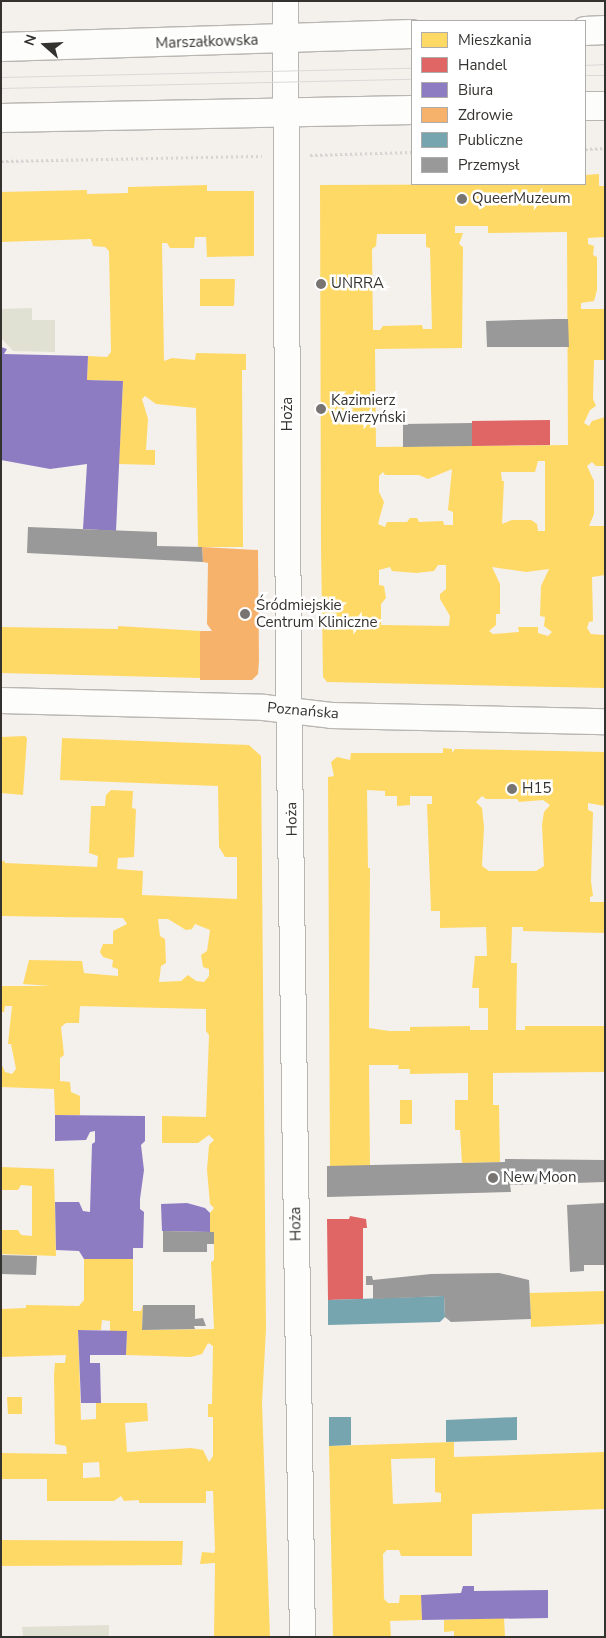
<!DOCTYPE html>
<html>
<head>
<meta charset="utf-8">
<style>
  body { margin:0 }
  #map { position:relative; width:606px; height:1638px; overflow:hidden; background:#f4f0ec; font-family:"Nunito Sans",sans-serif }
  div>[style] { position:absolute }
  .green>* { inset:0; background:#e1e1d3 }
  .homes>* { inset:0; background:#ffd966 }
  .shops>* { inset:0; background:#e06666 }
  .offices>* { inset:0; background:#8e7cc3 }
  .health>* { inset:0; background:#f6b26b }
  .public>* { inset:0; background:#76a5af }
  .industry>* { inset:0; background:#999 }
  .path>* { height:3px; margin-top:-1.5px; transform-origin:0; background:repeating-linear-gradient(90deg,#d6d5d3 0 2.5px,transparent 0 5px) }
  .roads { filter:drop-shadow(1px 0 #b9b6b2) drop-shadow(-1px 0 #b9b6b2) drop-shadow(0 1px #b9b6b2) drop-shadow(0 -1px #b9b6b2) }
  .minor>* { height:25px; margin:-12.5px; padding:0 12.5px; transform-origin:12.5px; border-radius:12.5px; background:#fdfdfc }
  .major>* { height:28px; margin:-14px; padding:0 14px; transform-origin:14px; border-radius:14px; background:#fdfdfc }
  .tram>* { height:1px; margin:-0.5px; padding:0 0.5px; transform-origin:0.5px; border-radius:0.5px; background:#dad9d8 }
  .dots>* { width:14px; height:14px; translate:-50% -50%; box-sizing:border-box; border:2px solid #fff; border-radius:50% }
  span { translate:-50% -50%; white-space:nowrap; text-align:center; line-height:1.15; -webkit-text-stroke:5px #fff; paint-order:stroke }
  .street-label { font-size:15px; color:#34322f }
  .poi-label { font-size:15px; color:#34322f }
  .left { translate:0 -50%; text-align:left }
  .frame { position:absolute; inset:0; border:2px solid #34322f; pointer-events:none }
  .legend { position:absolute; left:411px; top:20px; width:175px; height:165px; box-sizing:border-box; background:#fff; border:1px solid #aeadac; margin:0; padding:6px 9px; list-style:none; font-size:15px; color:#34322f }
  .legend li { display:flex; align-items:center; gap:10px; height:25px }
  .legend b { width:25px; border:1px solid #aeadac }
  .north { position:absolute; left:20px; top:20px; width:50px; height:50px; -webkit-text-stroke:4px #fff; paint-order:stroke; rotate:289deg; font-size:14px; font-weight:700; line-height:20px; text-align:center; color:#34322f }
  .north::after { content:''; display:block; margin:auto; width:18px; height:22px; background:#34322f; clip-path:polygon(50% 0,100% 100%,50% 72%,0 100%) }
</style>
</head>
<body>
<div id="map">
  <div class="green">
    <i style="clip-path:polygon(32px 308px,32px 320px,55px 320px,55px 352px,13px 351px,1px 338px,1px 309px)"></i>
    <i style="clip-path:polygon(109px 1625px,109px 1637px,23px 1637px,22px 1627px)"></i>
  </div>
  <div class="homes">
    <i style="clip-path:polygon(evenodd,599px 174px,599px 186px,605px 186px,605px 237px,588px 238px,588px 244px,594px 246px,593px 255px,597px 257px,597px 290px,594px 301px,581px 303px,581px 309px,605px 309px,605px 360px,594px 360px,593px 399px,596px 406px,590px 410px,584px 423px,589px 426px,592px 421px,605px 417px,605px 466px,596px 466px,592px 462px,587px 466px,594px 481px,594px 514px,589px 526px,605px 526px,605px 575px,592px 577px,593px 621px,589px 622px,587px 628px,591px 634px,605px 635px,605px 688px,327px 682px,323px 677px,321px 548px,320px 185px,585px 184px,585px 175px,599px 174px,455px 226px,488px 226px,488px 233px,567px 232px,568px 445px,376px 447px,375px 349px,462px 348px,463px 247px,459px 244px,463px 233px,455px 233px,455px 226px,599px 174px,377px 234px,426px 234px,426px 247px,430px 248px,432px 329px,423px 329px,422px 325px,383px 326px,380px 330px,373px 330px,372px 249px,376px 246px,377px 234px,599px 174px,538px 461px,545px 461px,545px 531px,538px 531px,537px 524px,531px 520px,512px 520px,502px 524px,504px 481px,502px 481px,501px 472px,535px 472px,538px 461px,599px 174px,452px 469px,448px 510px,453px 512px,453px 525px,444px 525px,443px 521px,419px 522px,417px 518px,410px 518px,407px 522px,387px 522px,385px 527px,378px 524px,384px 502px,379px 492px,379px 476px,383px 472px,385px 475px,419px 475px,428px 479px,452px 469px,599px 174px,438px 565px,446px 565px,446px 589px,440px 594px,440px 599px,450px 616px,449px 626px,381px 625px,381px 604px,386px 598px,384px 586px,379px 585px,379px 570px,390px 567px,392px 571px,416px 573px,434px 571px,438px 565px,599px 174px,492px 567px,526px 572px,549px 569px,541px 586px,540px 616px,545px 617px,544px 626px,552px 632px,548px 636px,538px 633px,538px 627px,518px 627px,519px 632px,493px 634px,489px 631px,496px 625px,496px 614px,500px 614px,500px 584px,492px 567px)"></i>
    <i style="clip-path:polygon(207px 185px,207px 191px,254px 191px,254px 256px,207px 257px,206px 237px,195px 237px,194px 248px,170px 248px,167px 243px,162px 243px,164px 361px,172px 358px,195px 360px,196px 353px,246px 354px,246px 370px,242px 370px,243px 547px,198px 547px,196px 408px,156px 404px,145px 396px,142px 399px,148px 419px,146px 450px,155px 450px,155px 465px,119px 464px,123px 381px,87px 380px,88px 356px,107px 357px,111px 352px,109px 251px,105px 247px,93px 246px,91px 239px,1px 242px,1px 192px,87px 190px,87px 194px,128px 193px,128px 187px)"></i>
    <i style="clip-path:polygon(200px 279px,235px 279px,234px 306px,200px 306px)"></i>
    <i style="clip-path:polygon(118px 626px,200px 631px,200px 678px,1px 673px,1px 627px,118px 629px)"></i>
    <i style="clip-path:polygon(25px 736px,27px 738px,23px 795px,1px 793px,1px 737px)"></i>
    <i style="clip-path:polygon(evenodd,62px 738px,249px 745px,261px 756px,266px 1329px,262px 1403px,270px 1637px,214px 1637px,215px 1563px,200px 1564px,202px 1552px,214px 1553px,215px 1550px,213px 1491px,206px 1491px,206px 1503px,139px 1503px,139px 1500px,124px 1501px,121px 1496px,114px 1501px,47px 1501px,47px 1479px,1px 1479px,1px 1453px,67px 1454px,66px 1446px,55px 1444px,54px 1375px,55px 1363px,65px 1363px,66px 1355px,1px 1357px,1px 1309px,26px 1308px,26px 1305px,79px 1306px,84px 1300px,84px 1259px,133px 1259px,133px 1311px,141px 1311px,143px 1305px,142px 1330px,214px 1329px,211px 1262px,214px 1260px,214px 1232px,210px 1232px,210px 1213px,214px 1208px,210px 1204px,207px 1170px,209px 1145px,214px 1140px,209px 1135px,198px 1143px,162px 1143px,162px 1116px,206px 1117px,209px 1035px,206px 1031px,206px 1009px,80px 1006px,79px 1023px,66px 1023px,61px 1027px,64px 1055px,60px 1058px,60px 1081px,70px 1082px,71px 1092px,80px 1096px,80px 1115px,55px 1115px,54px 1089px,1px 1087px,1px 1063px,5px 1072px,12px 1074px,16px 1069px,11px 1044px,8px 1044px,12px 1006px,5px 1006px,4px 1012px,1px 1012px,1px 986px,51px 986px,23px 984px,29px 960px,82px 961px,84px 973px,118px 976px,118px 969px,112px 967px,113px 960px,103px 957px,100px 952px,103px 944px,113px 944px,113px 931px,127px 924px,123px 918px,1px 916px,1px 863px,4px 860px,5px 863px,97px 867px,98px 856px,89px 853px,91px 806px,105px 806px,106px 795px,111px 790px,133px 791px,132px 808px,136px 809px,134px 857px,118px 858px,117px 869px,143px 871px,142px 895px,237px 899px,237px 857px,225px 857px,219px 847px,218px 786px,60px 780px,62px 738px,158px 919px,168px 919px,186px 930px,192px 929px,195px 924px,210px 930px,207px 951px,201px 955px,203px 967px,209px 969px,209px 976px,204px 982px,196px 981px,188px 975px,181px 981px,159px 982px,161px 966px,166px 963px,165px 939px,160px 936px,158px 919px,62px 738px,102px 1320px,110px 1321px,110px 1331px,127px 1331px,126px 1355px,191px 1357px,202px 1354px,208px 1343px,213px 1346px,212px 1404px,208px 1404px,208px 1417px,213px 1417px,213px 1456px,209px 1462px,203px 1450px,191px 1448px,127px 1452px,125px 1423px,148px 1421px,147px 1403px,96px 1403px,96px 1419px,81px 1420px,78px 1330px,101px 1330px,102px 1320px,62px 738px,99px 1462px,100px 1477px,83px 1478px,83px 1463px,99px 1462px)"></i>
    <i style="clip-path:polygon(evenodd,443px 748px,452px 749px,452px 753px,455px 749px,605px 752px,605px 806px,588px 803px,588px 810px,593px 812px,591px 881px,593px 896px,590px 897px,590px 902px,605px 902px,605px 933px,523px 931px,523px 927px,512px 927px,511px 963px,517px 963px,516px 1030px,525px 1030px,525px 1026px,605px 1026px,605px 1072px,493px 1073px,493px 1105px,499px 1105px,500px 1162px,462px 1163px,460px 1130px,455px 1130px,455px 1100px,468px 1100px,468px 1073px,410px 1074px,410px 1069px,398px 1069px,399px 1065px,369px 1065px,370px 1166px,330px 1167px,328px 777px,334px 776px,331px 762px,337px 757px,350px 760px,351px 753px,443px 753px,443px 748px,367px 790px,385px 791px,385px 796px,397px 796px,397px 806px,410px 805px,410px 796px,432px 796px,432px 804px,427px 804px,431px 911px,440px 911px,440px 928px,486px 927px,487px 956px,475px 956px,472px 988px,479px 988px,479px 1008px,488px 1008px,488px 1030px,470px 1030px,470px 1026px,410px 1027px,410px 1031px,389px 1031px,369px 1028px,370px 868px,368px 868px,367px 790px,443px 748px,482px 796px,486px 799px,517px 799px,519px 802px,543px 800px,550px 805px,544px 812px,542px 825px,544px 866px,536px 871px,489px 871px,482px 866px,484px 827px,482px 808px,476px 802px,482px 796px)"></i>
    <i style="clip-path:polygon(400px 1100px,412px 1100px,412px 1124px,400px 1124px)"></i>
    <i style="clip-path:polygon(1px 1167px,54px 1169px,56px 1256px,1px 1254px,1px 1230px,18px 1230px,21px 1235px,32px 1236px,32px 1186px,21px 1185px,18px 1190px,1px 1190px)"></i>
    <i style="clip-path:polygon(605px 1291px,605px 1324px,531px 1327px,530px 1293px)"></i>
    <i style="clip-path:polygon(7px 1397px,22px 1397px,22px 1414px,8px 1414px)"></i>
    <i style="clip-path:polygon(evenodd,454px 1442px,454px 1457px,605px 1452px,605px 1509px,472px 1514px,472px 1556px,401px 1556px,399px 1550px,387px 1550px,383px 1554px,384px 1599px,388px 1603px,399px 1603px,400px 1595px,421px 1595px,422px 1620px,390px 1621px,391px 1637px,333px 1637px,329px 1446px,454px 1442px,435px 1458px,435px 1492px,441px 1493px,441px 1502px,393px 1504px,391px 1459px,435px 1458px)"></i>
    <i style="clip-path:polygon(1px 1540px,183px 1541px,182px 1565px,1px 1566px)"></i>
    <i style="clip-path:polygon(504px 1618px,505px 1637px,454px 1637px,454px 1631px,444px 1632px,444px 1620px)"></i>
  </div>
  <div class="shops">
    <i style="clip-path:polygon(550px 420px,550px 445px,472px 446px,472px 421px)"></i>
    <i style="clip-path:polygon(350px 1216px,366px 1219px,367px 1228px,363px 1228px,363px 1299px,328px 1300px,327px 1219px,349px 1219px)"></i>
  </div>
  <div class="offices">
    <i style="clip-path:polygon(1px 347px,7px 349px,4px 354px,88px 356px,87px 380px,123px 381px,116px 531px,83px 529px,87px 464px,50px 469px,1px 460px)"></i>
    <i style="clip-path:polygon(55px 1115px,145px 1116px,145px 1141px,141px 1145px,144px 1170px,140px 1199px,140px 1209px,144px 1212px,143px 1248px,133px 1248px,133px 1259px,84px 1259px,79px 1251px,56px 1250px,55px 1202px,79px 1202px,83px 1211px,90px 1212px,92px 1144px,95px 1142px,95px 1131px,90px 1132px,86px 1140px,55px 1141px)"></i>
    <i style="clip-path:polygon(187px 1203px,205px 1208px,210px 1213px,210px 1232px,162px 1231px,161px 1204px)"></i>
    <i style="clip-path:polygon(78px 1330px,127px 1331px,126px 1355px,90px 1355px,90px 1363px,100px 1363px,101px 1403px,81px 1403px)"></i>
    <i style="clip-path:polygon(463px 1586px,474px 1586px,474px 1591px,548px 1590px,548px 1618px,422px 1620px,421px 1595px,461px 1593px)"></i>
  </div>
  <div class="health">
    <i style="clip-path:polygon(202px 547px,258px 550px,259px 661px,258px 674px,252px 680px,200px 680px,200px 631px,212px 631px,207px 624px,208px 563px,203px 562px)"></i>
  </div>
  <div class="public">
    <i style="clip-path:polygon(444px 1296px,445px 1317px,440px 1322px,328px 1325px,328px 1300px)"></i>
    <i style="clip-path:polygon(329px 1417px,351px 1417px,351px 1445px,329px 1446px)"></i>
    <i style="clip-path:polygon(517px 1417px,517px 1440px,446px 1442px,446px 1420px)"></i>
  </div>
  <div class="industry">
    <i style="clip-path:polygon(555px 319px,568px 319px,569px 347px,487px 347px,486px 321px)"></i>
    <i style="clip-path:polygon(472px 423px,472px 446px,403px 447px,403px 424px)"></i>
    <i style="clip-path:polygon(28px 527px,157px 532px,157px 546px,202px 547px,203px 562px,27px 553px)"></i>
    <i style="clip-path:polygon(505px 1159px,605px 1160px,605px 1182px,510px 1185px,511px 1192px,327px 1197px,327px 1166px,505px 1162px)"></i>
    <i style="clip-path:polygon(605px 1203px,605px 1265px,584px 1265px,584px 1271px,570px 1272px,567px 1205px)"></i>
    <i style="clip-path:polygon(163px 1231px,214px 1232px,214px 1244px,207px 1244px,207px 1252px,163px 1252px)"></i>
    <i style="clip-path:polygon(1px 1255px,37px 1256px,36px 1275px,1px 1274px)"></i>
    <i style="clip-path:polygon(499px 1273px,529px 1280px,531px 1319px,451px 1322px,445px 1317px,444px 1296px,373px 1299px,373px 1285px,366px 1285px,366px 1276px,372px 1276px,373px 1280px,431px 1274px)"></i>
    <i style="clip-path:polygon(143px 1305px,195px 1305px,195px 1319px,203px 1318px,206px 1326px,194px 1326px,195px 1329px,142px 1330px)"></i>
  </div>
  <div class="path">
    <i style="left:585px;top:149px;width:20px;rotate:-3deg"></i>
    <i style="left:310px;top:155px;width:102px;rotate:-1.7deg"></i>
    <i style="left:1px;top:161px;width:261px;rotate:-1.1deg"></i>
  </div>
  <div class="roads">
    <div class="minor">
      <i style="left:285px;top:1px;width:685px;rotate:89.75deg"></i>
      <i style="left:288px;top:686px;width:951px;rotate:89.16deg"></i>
      <i style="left:1px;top:700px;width:262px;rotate:1.5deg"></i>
      <i style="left:263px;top:707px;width:68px;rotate:6.7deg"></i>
      <i style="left:331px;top:715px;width:274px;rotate:1.3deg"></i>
    </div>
    <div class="major">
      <i style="left:585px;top:31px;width:20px;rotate:-3deg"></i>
      <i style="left:1px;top:47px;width:411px;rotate:-1.8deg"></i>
      <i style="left:585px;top:106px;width:20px"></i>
      <i style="left:1px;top:118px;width:411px;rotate:-1.1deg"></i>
    </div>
  </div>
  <div class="tram">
    <i style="left:585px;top:65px;width:20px;rotate:-3deg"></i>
    <i style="left:585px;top:75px;width:20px"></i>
    <i style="left:1px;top:77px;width:411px;rotate:-1.3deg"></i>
    <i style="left:1px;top:88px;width:411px;rotate:-1.3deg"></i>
  </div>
  <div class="dots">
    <i style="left:462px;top:199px;background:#777471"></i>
    <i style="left:321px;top:284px;background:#777471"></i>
    <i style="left:321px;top:409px;background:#777471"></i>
    <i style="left:245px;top:614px;background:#777471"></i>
    <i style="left:512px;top:789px;background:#777471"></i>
    <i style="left:493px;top:1178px;background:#777471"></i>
  </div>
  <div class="street-label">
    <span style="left:207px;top:42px;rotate:-2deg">Marszałkowska</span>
    <span style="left:288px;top:414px;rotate:-90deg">Hoża</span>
    <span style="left:303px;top:711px;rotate:5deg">Poznańska</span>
    <span style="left:292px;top:819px;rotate:-91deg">Hoża</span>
    <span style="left:296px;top:1224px;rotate:-91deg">Hoża</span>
  </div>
  <div class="poi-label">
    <span class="left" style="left:472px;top:199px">QueerMuzeum</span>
    <span class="left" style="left:331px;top:284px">UNRRA</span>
    <span class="left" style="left:331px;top:409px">Kazimierz<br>Wierzyński</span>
    <span class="left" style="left:256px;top:614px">Śródmiejskie<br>Centrum Kliniczne</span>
    <span class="left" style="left:522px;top:789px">H15</span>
    <span class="left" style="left:503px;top:1178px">New Moon</span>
  </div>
  <div class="frame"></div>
  <ul class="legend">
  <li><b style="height:14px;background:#ffd966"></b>Mieszkania</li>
  <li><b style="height:14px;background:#e06666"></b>Handel</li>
  <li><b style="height:14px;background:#8e7cc3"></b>Biura</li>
  <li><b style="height:14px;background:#f6b26b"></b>Zdrowie</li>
  <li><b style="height:14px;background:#76a5af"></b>Publiczne</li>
  <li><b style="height:14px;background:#999"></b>Przemysł</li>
  </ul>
  <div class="north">N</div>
</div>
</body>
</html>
